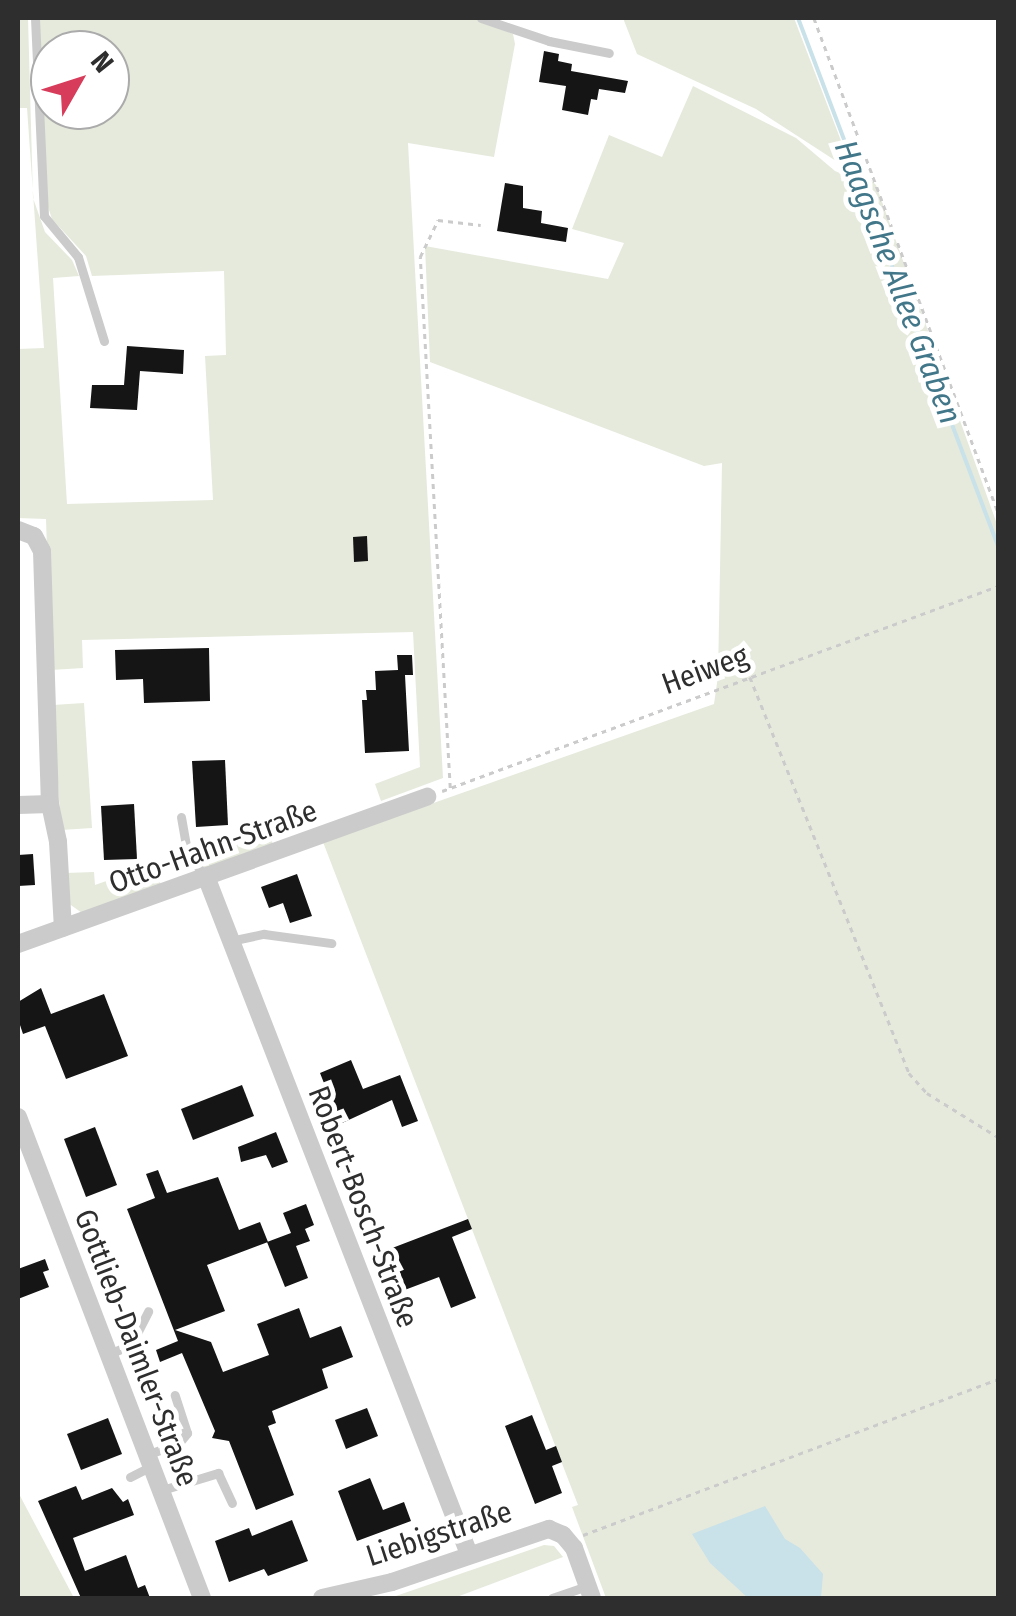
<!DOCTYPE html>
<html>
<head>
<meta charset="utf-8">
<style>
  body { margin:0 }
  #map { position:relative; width:1016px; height:1616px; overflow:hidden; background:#fff; font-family:"Fira Sans Condensed",sans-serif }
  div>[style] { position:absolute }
  .green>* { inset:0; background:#e5eadc }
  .water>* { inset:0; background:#c9e1e9 }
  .stream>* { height:4px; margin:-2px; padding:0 2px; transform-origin:2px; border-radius:2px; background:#c9e1e9 }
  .building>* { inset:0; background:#151515 }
  .path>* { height:2.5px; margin-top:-1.25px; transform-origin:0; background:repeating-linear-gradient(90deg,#cbcbcb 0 5px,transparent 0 10px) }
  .service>* { height:9px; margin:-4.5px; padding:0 4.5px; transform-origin:4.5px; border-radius:4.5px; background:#cbcbcb }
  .minor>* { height:18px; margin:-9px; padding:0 9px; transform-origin:9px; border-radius:9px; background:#cbcbcb }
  span { translate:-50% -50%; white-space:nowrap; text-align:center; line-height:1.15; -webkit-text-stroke:10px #fff; paint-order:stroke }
  .street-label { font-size:30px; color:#2e2e2e }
  .water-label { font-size:32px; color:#42778a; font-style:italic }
  .frame { position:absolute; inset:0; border:20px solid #2e2e2e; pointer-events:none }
  .north { position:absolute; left:30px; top:30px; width:100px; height:100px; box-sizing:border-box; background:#fff; border:2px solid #ababab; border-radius:50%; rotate:51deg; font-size:28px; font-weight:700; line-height:40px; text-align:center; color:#2e2e2e }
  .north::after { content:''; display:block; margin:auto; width:35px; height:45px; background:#d83c5b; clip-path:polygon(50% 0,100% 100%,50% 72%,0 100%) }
</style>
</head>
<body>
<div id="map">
  <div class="green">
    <i style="clip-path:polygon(evenodd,18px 18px,28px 18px,33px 198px,45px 232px,72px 260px,79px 276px,53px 278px,67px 504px,213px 500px,205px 356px,226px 355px,224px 271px,92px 276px,86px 256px,52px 219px,47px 204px,39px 18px,472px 18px,513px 34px,515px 44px,494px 157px,408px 143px,443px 778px,381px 801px,375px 784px,420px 767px,413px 632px,82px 640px,83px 668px,51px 670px,46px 519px,18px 518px,18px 349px,44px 348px,27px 108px,18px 108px,18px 18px,50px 50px,110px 50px,110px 110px,50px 110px,50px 50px)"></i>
    <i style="clip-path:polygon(623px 18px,794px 18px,853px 172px,756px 109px,637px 54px)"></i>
    <i style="clip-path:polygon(693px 86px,796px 138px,835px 171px,856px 180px,891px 270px,862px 184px,870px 179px,876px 185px,998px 527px,998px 1598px,606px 1598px,572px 1507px,578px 1505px,323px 842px,714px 704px,718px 676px,722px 463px,704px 466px,430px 362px,425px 246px,608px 279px,624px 243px,572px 229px,609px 135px,662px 157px)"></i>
    <i style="clip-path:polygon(84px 703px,92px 828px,61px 830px,53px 705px)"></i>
    <i style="clip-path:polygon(265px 824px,273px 844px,203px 870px,196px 849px)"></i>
    <i style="clip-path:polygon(154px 864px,161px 885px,82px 913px,68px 903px,66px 873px,94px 872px,95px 885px)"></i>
    <i style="clip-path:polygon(18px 1492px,74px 1598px,18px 1598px)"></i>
    <i style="clip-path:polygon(544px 1545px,554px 1546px,563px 1557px,454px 1598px,390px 1598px)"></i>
  </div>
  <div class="water">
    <i style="clip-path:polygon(765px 1506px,785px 1539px,800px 1548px,823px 1574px,821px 1598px,748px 1598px,710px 1563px,692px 1534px)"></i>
  </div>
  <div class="stream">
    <i style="left:798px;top:18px;width:565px;rotate:69.25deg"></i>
  </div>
  <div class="building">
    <i style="clip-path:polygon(544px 51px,559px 54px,558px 61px,572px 64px,571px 71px,628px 81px,625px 93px,599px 89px,597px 100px,591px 99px,588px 115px,562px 110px,566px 86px,539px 82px)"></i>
    <i style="clip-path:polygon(505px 183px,523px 186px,523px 208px,542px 211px,541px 223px,568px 228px,566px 242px,497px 231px)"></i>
    <i style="clip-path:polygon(127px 346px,184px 350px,183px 374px,140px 371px,137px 410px,90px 408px,92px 385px,124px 385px)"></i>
    <i style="clip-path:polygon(367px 536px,368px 561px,354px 562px,353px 537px)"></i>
    <i style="clip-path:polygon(209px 648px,210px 701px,144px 703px,143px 679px,116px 680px,115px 650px)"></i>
    <i style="clip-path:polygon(397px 655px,412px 655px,413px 675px,405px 675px,409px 751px,365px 753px,362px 700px,367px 700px,366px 690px,376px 690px,375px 671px,398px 670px)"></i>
    <i style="clip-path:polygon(225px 760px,228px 825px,196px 827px,192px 761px)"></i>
    <i style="clip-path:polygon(134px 804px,137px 859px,104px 860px,101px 806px)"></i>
    <i style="clip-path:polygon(33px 854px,35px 885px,18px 886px,18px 855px)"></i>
    <i style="clip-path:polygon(297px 874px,312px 916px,290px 923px,283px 903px,269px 908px,261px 887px)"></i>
    <i style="clip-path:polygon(41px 988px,51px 1014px,104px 994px,128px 1056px,66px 1079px,45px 1026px,23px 1034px,18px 1019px,18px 1002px)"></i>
    <i style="clip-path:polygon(351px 1060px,363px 1089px,400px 1075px,418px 1121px,402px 1127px,392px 1100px,340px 1124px,320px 1073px)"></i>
    <i style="clip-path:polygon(242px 1085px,254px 1116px,193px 1140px,181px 1109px)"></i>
    <i style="clip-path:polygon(95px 1127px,117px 1185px,86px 1197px,64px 1139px)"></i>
    <i style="clip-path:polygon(276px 1132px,288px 1162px,272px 1168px,266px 1155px,241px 1162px,238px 1147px)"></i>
    <i style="clip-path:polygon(158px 1170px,167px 1193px,218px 1177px,239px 1230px,260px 1222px,268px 1242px,207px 1265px,225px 1311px,175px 1330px,211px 1342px,223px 1372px,269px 1355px,257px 1324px,299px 1308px,310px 1338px,341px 1326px,353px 1357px,322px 1369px,328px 1388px,272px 1411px,276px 1423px,268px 1426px,294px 1495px,256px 1510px,229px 1441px,212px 1438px,215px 1431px,182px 1353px,160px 1362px,156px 1350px,178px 1341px,127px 1209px,155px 1198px,146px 1174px)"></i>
    <i style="clip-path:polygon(306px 1204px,314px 1225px,305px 1229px,310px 1241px,296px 1246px,308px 1278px,285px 1287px,267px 1242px,291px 1233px,283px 1213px)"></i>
    <i style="clip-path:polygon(468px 1219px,472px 1229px,452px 1237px,476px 1298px,451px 1308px,439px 1277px,402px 1291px,387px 1250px)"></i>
    <i style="clip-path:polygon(45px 1259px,49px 1270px,43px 1272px,49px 1287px,18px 1299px,18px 1269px)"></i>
    <i style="clip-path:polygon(367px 1408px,378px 1436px,346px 1449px,335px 1420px)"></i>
    <i style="clip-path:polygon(532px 1415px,546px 1450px,556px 1446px,562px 1462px,552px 1466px,562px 1493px,535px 1504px,505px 1426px)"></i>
    <i style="clip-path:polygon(108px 1418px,122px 1454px,81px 1470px,67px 1434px)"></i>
    <i style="clip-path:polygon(370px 1478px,383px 1510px,404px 1502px,411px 1521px,357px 1541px,338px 1491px)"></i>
    <i style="clip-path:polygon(76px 1486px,82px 1500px,112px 1488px,123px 1502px,128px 1499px,134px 1515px,73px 1538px,85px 1571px,126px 1555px,138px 1588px,145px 1585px,150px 1598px,81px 1598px,38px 1501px)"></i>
    <i style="clip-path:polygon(292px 1520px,308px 1561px,268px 1576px,264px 1569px,229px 1582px,215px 1541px,249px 1528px,252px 1536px)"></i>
  </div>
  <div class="path">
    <i style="left:814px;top:18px;width:527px;rotate:69.57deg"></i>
    <i style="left:750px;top:677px;width:427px;rotate:68.1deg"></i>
    <i style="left:909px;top:1073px;width:27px;rotate:48deg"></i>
    <i style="left:927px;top:1093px;width:84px;rotate:31.8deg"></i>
    <i style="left:450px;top:788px;width:532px;rotate:-93.23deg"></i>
    <i style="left:420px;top:257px;width:41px;rotate:-64.1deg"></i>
    <i style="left:438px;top:220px;width:43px;rotate:6.6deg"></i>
    <i style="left:442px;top:791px;width:593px;rotate:-20.24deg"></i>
    <i style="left:583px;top:1535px;width:443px;rotate:-20.6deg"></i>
  </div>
  <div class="service">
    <i style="left:35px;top:18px;width:198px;rotate:87.4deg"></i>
    <i style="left:44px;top:216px;width:53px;rotate:50.3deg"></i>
    <i style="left:78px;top:257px;width:88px;rotate:72.8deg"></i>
    <i style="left:481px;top:18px;width:72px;rotate:18.7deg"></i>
    <i style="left:549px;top:41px;width:61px;rotate:11.3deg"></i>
    <i style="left:181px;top:817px;width:36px;rotate:80deg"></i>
    <i style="left:187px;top:852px;width:31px;rotate:54deg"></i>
    <i style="left:230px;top:941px;width:35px;rotate:-12deg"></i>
    <i style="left:264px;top:934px;width:68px;rotate:7.7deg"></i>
    <i style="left:111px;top:1353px;width:22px;rotate:-22deg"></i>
    <i style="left:131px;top:1345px;width:38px;rotate:-63deg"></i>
    <i style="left:149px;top:1454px;width:32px;rotate:-20deg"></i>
    <i style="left:179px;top:1443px;width:13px;rotate:-51deg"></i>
    <i style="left:187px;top:1433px;width:40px;rotate:-108deg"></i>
    <i style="left:130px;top:1477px;width:22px;rotate:-27deg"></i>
    <i style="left:162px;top:1490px;width:59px;rotate:-16.9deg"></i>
    <i style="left:218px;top:1473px;width:33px;rotate:65deg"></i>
    <i style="left:552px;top:1598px;width:37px;rotate:-19deg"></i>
  </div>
  <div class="minor">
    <i style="left:18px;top:530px;width:17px;rotate:21deg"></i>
    <i style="left:34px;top:536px;width:17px;rotate:62deg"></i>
    <i style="left:42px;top:551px;width:253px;rotate:88.2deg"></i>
    <i style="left:50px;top:804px;width:39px;rotate:78deg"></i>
    <i style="left:58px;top:842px;width:86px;rotate:86.7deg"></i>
    <i style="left:18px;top:805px;width:32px;rotate:-2deg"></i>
    <i style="left:207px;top:879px;width:724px;rotate:68.79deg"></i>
    <i style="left:18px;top:944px;width:435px;rotate:-19.8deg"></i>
    <i style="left:18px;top:1117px;width:515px;rotate:69.07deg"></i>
    <i style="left:322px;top:1598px;width:72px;rotate:-12.9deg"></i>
    <i style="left:392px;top:1582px;width:166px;rotate:-18.7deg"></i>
    <i style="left:549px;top:1529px;width:15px;rotate:23deg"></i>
    <i style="left:563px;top:1535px;width:17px;rotate:50deg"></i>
    <i style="left:574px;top:1548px;width:53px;rotate:70.2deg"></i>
  </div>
  <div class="street-label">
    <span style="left:705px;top:670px;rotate:-20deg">Heiweg</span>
    <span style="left:213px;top:847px;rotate:-20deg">Otto-Hahn-Straße</span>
    <span style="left:363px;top:1207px;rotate:69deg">Robert-Bosch-Straße</span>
    <span style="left:136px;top:1348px;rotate:69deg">Gottlieb-Daimler-Straße</span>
    <span style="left:439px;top:1534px;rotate:-18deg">Liebigstraße</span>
  </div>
  <div class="water-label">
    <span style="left:898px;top:282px;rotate:69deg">Haagsche Allee Graben</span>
  </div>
  <div class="frame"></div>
  <div class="north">N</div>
</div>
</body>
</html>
